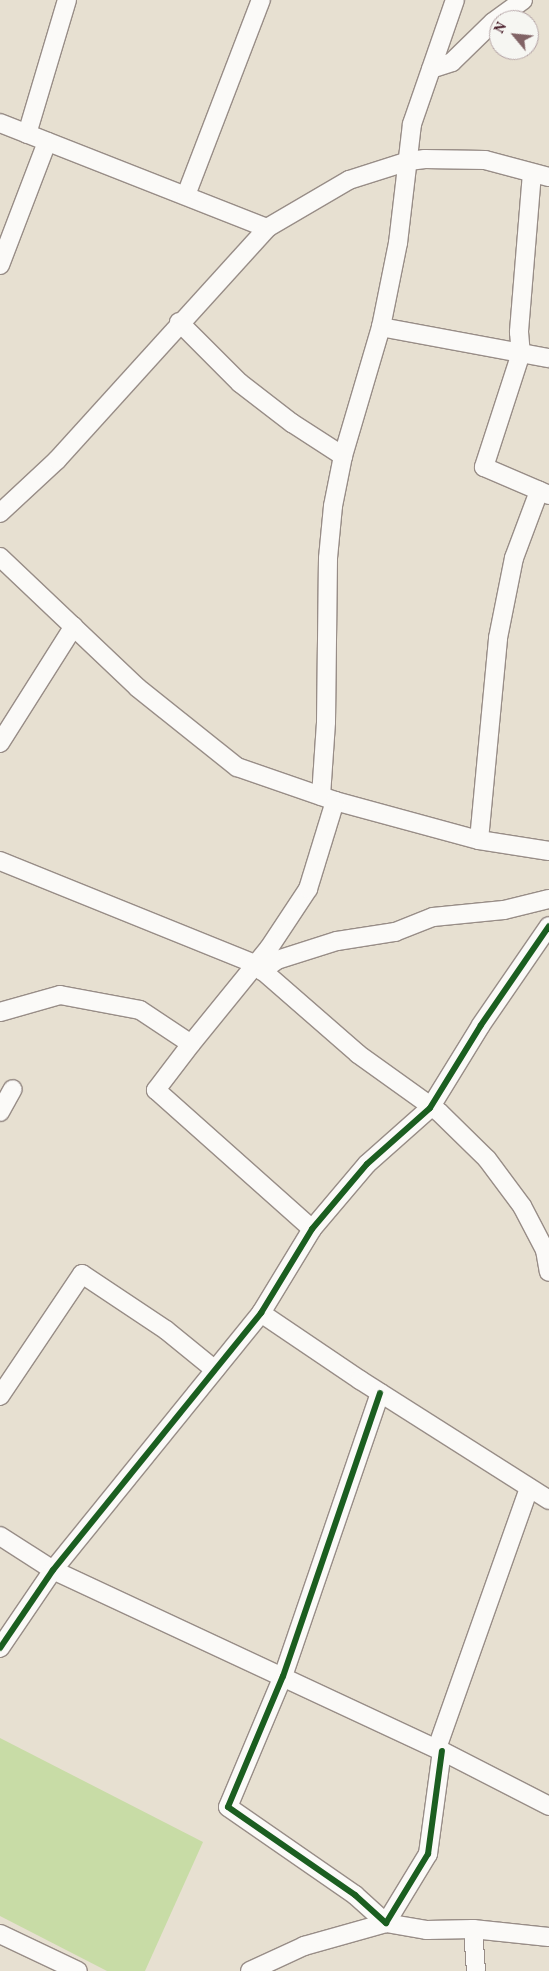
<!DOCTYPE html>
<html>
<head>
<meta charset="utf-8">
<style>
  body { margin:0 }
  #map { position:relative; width:549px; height:1971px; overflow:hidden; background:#e7e0d1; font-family:Vollkorn,serif }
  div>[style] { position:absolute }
  .green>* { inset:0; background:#c8dca6 }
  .roads { filter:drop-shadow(1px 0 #988d87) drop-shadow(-1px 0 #988d87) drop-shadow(0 1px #988d87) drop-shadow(0 -1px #988d87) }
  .minor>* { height:18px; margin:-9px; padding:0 9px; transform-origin:9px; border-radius:9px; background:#fbfaf8 }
  .cycleway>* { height:6px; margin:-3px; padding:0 3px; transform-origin:3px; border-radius:3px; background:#1b5e20 }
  span { translate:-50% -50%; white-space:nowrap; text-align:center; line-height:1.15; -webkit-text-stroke:4px #f6f6f2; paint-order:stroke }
  .north { position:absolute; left:489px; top:10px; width:50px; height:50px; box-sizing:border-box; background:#f6f6f2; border:1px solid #b1a0a2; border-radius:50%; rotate:298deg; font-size:14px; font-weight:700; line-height:20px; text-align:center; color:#4a1f2b }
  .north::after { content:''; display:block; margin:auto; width:18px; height:22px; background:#816365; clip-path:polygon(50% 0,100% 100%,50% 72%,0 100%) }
</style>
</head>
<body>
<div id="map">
  <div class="green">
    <i style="clip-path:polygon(0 1738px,203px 1842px,145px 1971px,107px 1971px,0 1916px)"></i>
  </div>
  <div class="roads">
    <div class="minor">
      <i style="left:431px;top:69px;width:22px;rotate:-18deg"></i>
      <i style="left:452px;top:62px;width:57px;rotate:-44.3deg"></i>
      <i style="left:493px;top:22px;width:37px;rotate:-36deg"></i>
      <i style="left:0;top:123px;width:287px;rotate:21.5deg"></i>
      <i style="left:27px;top:134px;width:140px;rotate:-73.4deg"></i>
      <i style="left:532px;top:173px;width:160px;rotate:94.7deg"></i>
      <i style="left:519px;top:332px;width:21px;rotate:85deg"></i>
      <i style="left:521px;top:353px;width:120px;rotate:108deg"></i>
      <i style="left:484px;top:467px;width:71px;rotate:23.3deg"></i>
      <i style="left:186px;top:195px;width:209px;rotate:-69deg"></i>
      <i style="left:0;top:265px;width:132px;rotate:-69.1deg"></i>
      <i style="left:179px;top:322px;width:86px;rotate:45deg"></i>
      <i style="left:240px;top:383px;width:66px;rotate:37.6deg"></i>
      <i style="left:292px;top:423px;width:61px;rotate:32.9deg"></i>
      <i style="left:381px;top:327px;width:171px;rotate:10.5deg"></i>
      <i style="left:0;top:513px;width:78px;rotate:-42.9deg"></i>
      <i style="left:57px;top:460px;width:313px;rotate:-47.8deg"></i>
      <i style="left:267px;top:228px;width:95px;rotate:-30.3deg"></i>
      <i style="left:349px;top:180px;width:63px;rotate:-17.6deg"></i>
      <i style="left:409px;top:161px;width:16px;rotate:-7deg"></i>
      <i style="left:425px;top:159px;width:60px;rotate:1deg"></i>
      <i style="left:485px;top:160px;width:66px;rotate:14.9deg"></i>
      <i style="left:0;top:557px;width:190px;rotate:43.5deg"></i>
      <i style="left:138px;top:688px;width:127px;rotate:38.6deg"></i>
      <i style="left:237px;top:767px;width:104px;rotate:19.1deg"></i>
      <i style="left:335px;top:801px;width:149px;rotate:15.2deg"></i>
      <i style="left:479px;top:840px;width:71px;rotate:8.9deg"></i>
      <i style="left:0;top:743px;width:138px;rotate:-57.7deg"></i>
      <i style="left:321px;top:796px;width:74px;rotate:-86.1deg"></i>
      <i style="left:326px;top:722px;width:164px;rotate:-89.3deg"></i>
      <i style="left:328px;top:558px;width:52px;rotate:-84.5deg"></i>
      <i style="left:333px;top:506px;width:51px;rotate:-78.7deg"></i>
      <i style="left:343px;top:456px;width:134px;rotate:-73.6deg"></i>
      <i style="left:381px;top:327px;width:86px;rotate:-78.6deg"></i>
      <i style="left:398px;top:243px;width:120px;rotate:-83.3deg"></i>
      <i style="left:412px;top:124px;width:131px;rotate:-70.9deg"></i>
      <i style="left:479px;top:840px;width:203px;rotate:-84.6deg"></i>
      <i style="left:498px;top:638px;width:82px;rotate:-78.7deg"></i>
      <i style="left:514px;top:558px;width:72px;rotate:-69.5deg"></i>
      <i style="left:0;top:861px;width:275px;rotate:22deg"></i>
      <i style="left:255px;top:964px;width:137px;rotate:41.1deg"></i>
      <i style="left:358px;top:1054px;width:100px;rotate:35.6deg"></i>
      <i style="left:439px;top:1112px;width:67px;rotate:44.4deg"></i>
      <i style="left:487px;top:1159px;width:59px;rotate:53.3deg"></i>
      <i style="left:522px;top:1206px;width:50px;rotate:62.4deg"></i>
      <i style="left:545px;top:1250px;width:22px;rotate:80deg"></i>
      <i style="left:262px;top:971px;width:19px;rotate:-36deg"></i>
      <i style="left:277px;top:960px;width:63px;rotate:-17.6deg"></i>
      <i style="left:337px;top:941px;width:59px;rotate:-8.8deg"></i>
      <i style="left:395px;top:932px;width:41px;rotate:-21.5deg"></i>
      <i style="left:433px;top:917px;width:71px;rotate:-5.6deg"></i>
      <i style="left:504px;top:910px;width:46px;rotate:-13.7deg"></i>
      <i style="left:0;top:1012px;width:62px;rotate:-15.8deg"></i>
      <i style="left:60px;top:995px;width:81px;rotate:10.6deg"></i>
      <i style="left:140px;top:1010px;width:61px;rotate:33.7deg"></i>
      <i style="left:191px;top:1044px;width:124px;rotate:-50.9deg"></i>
      <i style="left:269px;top:948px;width:71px;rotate:-56.5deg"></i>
      <i style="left:308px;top:889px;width:92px;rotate:-72.9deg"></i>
      <i style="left:191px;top:1044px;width:58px;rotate:127.3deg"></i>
      <i style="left:156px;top:1090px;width:209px;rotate:41.7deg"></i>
      <i style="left:0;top:1112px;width:26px;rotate:-61deg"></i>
      <i style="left:261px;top:1313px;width:120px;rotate:34.1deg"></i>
      <i style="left:360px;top:1380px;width:224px;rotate:32.4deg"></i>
      <i style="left:380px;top:1393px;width:299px;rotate:108.9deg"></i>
      <i style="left:283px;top:1676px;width:142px;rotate:112.8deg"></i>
      <i style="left:228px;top:1807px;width:155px;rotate:34.7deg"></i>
      <i style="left:355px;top:1895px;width:42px;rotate:42.1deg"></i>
      <i style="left:386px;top:1923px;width:81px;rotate:-58.7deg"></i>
      <i style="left:428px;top:1854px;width:104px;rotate:-82.3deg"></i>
      <i style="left:0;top:1396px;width:147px;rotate:-56.1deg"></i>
      <i style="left:82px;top:1274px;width:101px;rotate:33.7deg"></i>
      <i style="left:166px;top:1330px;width:63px;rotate:39.2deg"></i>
      <i style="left:0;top:1536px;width:63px;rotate:32.7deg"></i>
      <i style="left:53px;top:1570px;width:429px;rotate:25deg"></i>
      <i style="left:442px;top:1751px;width:120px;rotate:27.2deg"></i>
      <i style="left:0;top:1648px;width:94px;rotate:-55.8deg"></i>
      <i style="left:53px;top:1570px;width:331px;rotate:-51deg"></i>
      <i style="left:261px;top:1313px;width:98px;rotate:-58.7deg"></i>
      <i style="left:312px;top:1229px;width:85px;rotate:-49.8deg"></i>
      <i style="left:367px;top:1164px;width:84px;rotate:-41.6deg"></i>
      <i style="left:430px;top:1108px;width:97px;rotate:-58.4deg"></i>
      <i style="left:481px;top:1025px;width:120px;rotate:-55.5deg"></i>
      <i style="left:437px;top:1748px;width:276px;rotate:-70.5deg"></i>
      <i style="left:473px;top:1929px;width:42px;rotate:85.9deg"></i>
      <i style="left:0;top:1934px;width:86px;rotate:25.4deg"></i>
      <i style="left:250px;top:1971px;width:60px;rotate:-24.8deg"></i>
      <i style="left:304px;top:1946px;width:85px;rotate:-15.7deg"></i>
      <i style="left:386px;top:1923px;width:42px;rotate:9.7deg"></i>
      <i style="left:427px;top:1930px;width:46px;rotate:-1.2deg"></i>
      <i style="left:473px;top:1929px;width:76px;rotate:6deg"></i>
    </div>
  </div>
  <div class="cycleway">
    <i style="left:380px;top:1393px;width:299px;rotate:108.9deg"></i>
    <i style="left:283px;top:1676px;width:142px;rotate:112.8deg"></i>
    <i style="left:228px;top:1807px;width:155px;rotate:34.7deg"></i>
    <i style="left:355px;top:1895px;width:42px;rotate:42.1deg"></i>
    <i style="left:386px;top:1923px;width:81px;rotate:-58.7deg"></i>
    <i style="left:428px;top:1854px;width:104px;rotate:-82.3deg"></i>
    <i style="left:0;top:1648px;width:94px;rotate:-55.8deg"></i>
    <i style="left:53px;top:1570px;width:331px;rotate:-51deg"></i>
    <i style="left:261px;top:1313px;width:98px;rotate:-58.7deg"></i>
    <i style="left:312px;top:1229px;width:85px;rotate:-49.8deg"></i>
    <i style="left:367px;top:1164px;width:84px;rotate:-41.6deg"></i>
    <i style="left:430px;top:1108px;width:97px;rotate:-58.4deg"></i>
    <i style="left:481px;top:1025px;width:120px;rotate:-55.5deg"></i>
  </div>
  <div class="north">N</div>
</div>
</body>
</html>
